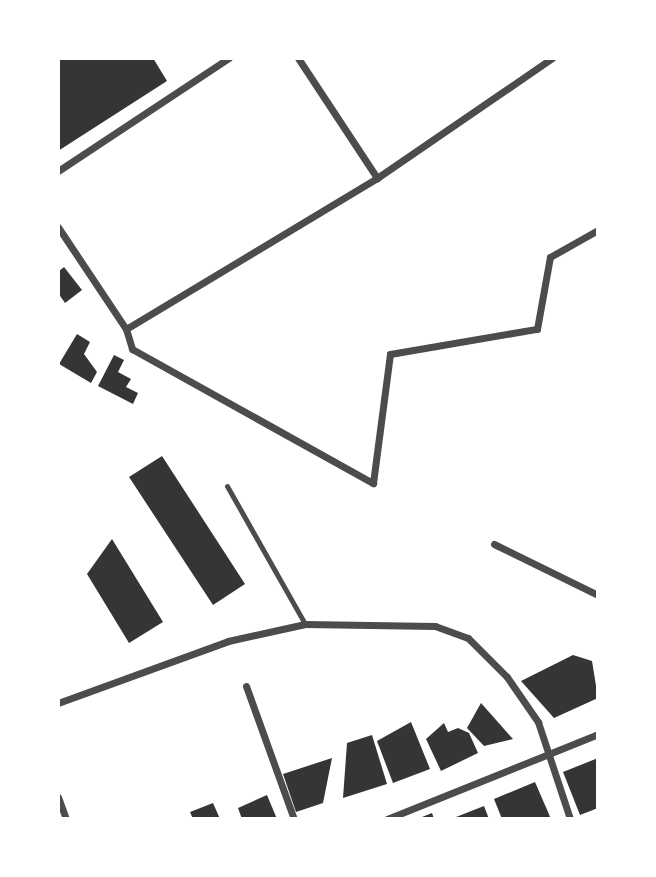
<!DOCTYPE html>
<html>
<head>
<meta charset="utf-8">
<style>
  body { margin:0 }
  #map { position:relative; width:656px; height:877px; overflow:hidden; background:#fff; font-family:"PT Sans",sans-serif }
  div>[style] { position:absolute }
  .building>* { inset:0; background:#353535 }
  .service>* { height:5px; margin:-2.5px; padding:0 2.5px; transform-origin:2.5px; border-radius:2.5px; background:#4c4c4c }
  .minor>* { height:7px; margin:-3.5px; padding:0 3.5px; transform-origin:3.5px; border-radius:3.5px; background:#4c4c4c }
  span { translate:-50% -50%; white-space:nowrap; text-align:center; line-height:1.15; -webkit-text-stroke:6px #fff; paint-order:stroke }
  .frame { position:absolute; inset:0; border:60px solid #fff; pointer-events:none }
</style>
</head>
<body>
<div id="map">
  <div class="building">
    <i style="clip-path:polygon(58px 58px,153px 58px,167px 81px,58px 151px)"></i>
    <i style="clip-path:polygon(64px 267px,82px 290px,65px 303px,58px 293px,58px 272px)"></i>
    <i style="clip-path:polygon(77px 334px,90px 342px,84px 354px,97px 372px,91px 383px,59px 364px)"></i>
    <i style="clip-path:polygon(114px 355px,124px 360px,118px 372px,131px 379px,126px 387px,138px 393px,133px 404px,98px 386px)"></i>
    <i style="clip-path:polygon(162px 456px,245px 584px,213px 605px,129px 477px)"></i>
    <i style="clip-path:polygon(112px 539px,163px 622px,129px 643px,87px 574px)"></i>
    <i style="clip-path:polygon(573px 655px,592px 661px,598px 698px,554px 718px,521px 681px)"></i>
    <i style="clip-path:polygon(481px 703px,513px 739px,484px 746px,467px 728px)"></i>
    <i style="clip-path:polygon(411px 722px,430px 769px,393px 783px,377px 741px)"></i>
    <i style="clip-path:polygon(444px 723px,448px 732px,458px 728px,469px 733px,478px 753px,441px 771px,426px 739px)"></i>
    <i style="clip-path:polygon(372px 735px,387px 784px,343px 798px,347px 743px)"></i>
    <i style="clip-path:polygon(332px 758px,323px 803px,296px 812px,283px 774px)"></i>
    <i style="clip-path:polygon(598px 758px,598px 808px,580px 815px,563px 772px)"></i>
    <i style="clip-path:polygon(535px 782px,551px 819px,502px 819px,494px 799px)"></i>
    <i style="clip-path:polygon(267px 795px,277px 819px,242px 819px,238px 808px)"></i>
    <i style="clip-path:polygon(213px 803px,220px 819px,193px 819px,190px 812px)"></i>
    <i style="clip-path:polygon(484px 806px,489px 819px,456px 819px,456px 817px)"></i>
    <i style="clip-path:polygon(432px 813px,434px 819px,417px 819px)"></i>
  </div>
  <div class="service">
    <i style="left:227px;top:486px;width:159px;rotate:60.5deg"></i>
  </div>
  <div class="minor">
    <i style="left:298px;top:58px;width:144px;rotate:56.6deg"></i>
    <i style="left:58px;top:171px;width:205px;rotate:-33.5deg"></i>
    <i style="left:58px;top:227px;width:123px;rotate:56.3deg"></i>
    <i style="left:126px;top:329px;width:21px;rotate:73deg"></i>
    <i style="left:132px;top:349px;width:276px;rotate:29.1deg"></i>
    <i style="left:373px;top:483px;width:130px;rotate:-82.5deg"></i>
    <i style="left:390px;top:354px;width:149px;rotate:-9.7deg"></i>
    <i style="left:537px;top:329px;width:73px;rotate:-79.8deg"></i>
    <i style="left:550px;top:257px;width:55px;rotate:-29.4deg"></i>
    <i style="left:126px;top:329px;width:293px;rotate:-31deg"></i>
    <i style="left:377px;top:178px;width:212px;rotate:-34.4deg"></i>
    <i style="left:494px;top:544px;width:116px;rotate:26.1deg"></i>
    <i style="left:246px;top:686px;width:141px;rotate:70.2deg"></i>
    <i style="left:58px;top:703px;width:181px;rotate:-20deg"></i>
    <i style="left:228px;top:641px;width:79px;rotate:-12.4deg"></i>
    <i style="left:305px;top:624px;width:130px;rotate:0.9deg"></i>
    <i style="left:435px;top:626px;width:35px;rotate:20deg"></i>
    <i style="left:468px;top:638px;width:55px;rotate:45deg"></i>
    <i style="left:507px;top:677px;width:55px;rotate:55.4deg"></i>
    <i style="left:538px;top:722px;width:102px;rotate:71.7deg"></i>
    <i style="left:58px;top:797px;width:23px;rotate:70deg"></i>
    <i style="left:387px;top:819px;width:227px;rotate:-21.9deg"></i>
  </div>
  <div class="frame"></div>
</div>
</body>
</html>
